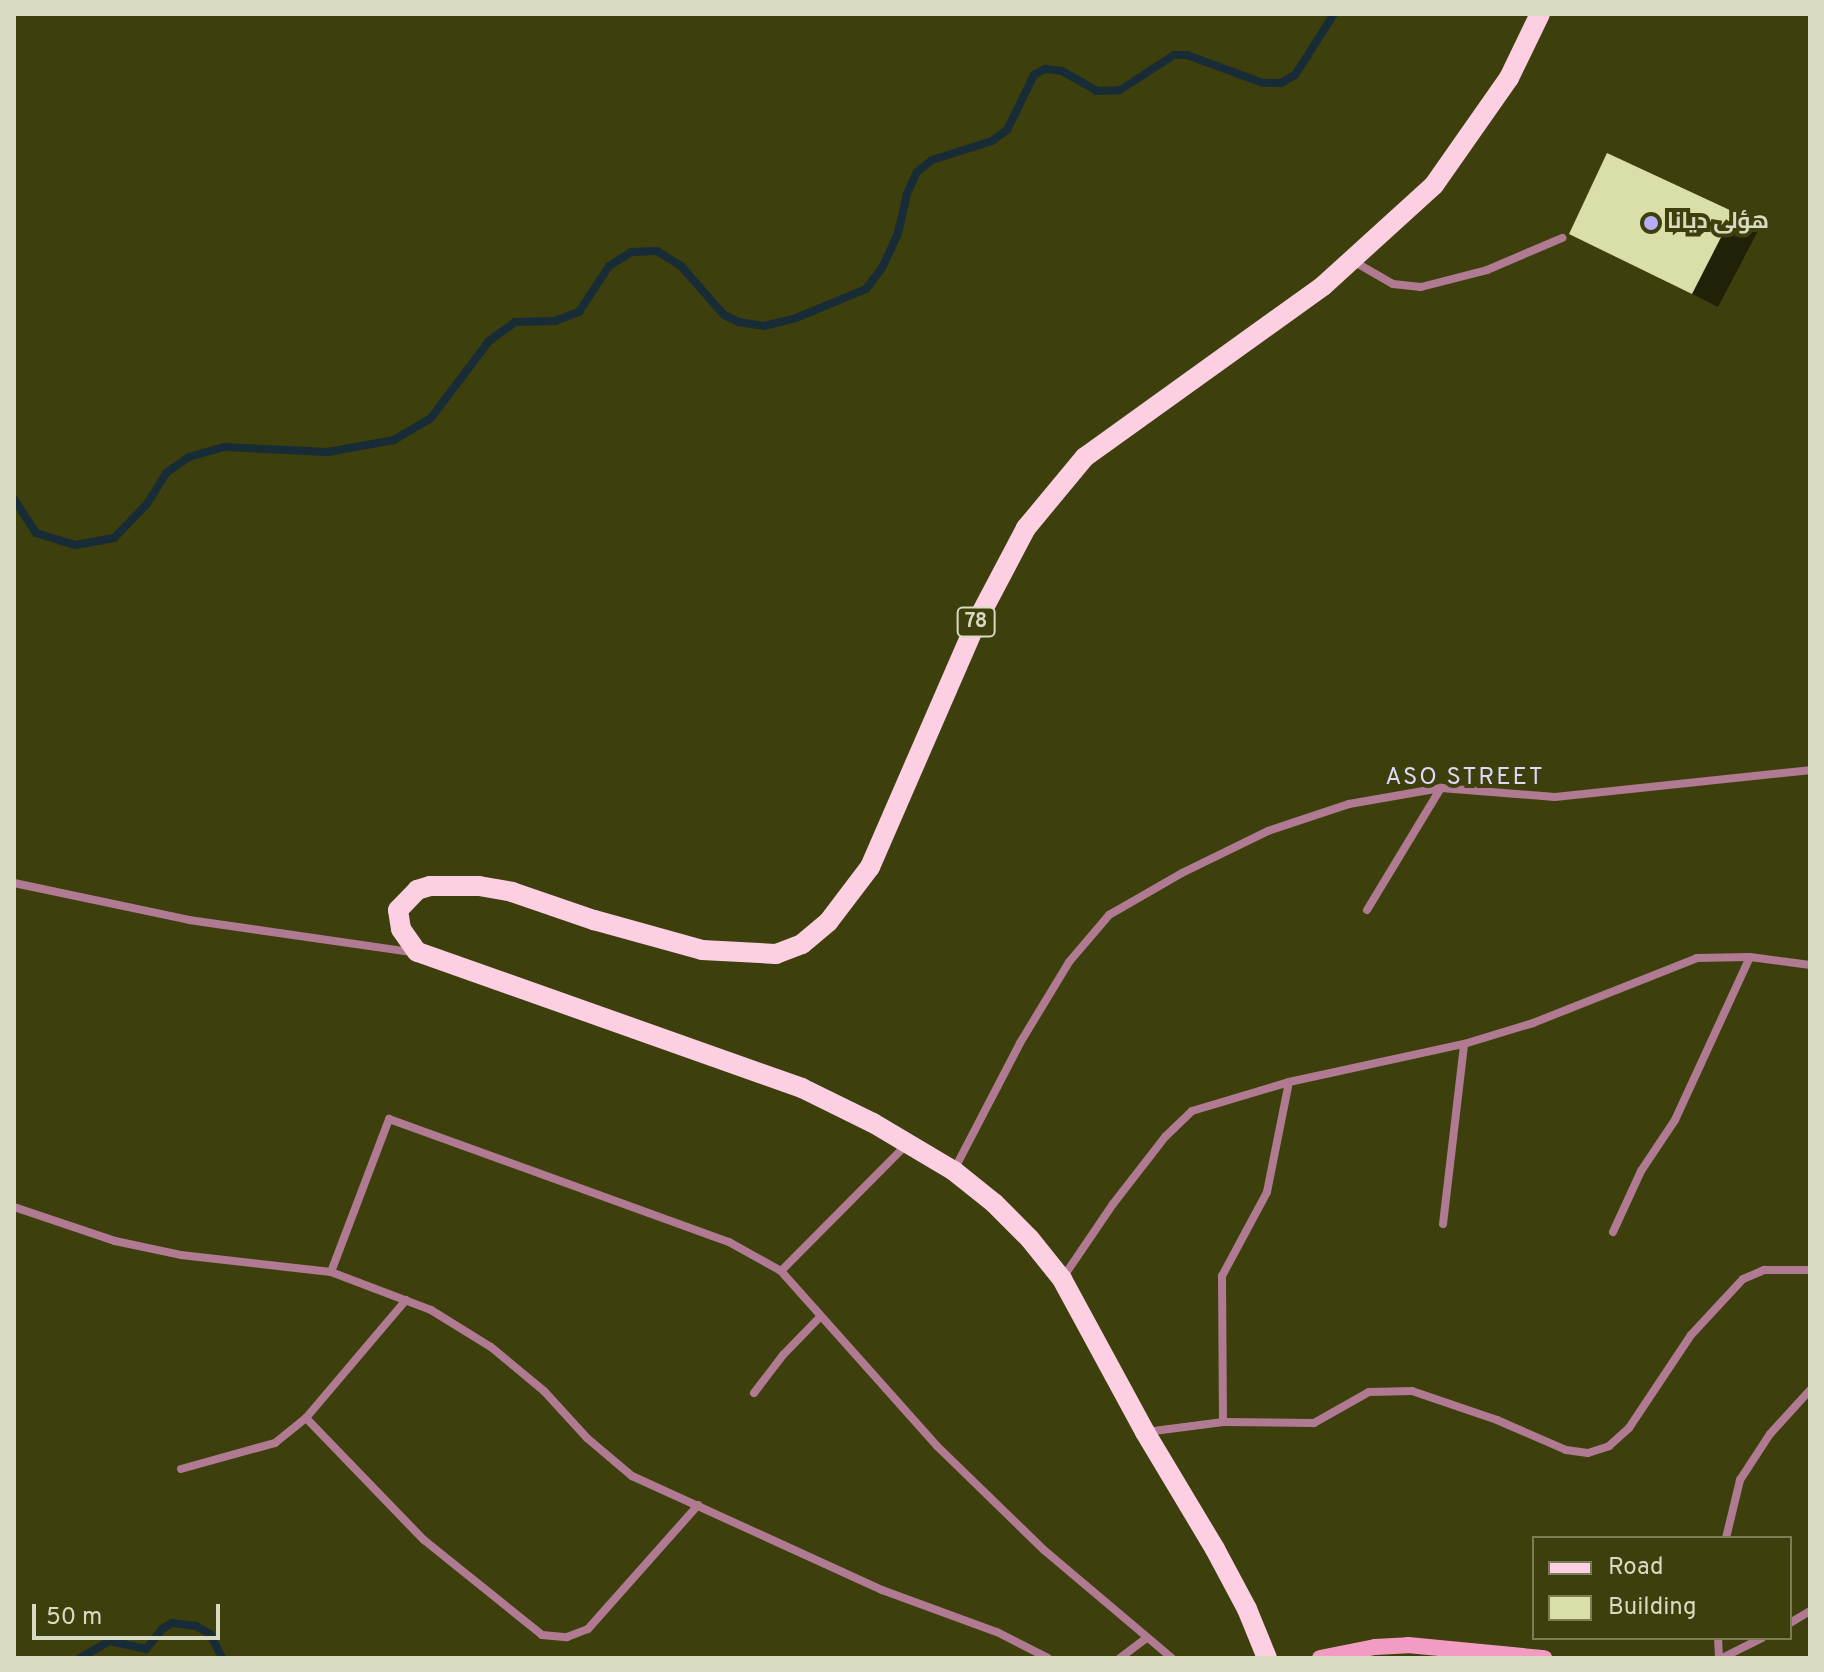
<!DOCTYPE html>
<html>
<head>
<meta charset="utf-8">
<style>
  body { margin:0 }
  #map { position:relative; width:1824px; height:1672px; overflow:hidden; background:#3d3f0c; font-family:Overpass,Cairo,sans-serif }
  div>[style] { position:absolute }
  .shadow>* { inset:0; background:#0007 }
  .stream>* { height:8px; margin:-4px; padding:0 4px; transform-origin:4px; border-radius:4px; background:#172c36 }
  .building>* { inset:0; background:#dadfaa }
  .street>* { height:8px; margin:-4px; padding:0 4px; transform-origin:4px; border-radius:4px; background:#b07a92 }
  .secondary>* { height:16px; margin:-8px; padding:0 8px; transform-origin:8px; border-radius:8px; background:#f29cc3 }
  .primary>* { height:20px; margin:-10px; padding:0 10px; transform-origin:10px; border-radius:10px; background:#fdcfe2 }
  .dots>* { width:22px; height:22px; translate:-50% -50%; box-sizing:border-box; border:4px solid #3d3f0c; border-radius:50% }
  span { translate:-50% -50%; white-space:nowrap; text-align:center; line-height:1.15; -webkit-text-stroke:8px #3d3f0c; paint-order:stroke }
  .shield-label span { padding:2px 6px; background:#3d3f0c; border:2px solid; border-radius:6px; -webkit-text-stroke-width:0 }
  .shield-label { font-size:20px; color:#d8dbc1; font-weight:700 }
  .poi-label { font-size:22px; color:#d8dbc1; font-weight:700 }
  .left { translate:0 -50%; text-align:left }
  .neighbourhood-label { font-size:24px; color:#ddd9f6; letter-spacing:2px }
  .frame { position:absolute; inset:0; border:16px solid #d8dbc1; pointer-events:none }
  .legend { position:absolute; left:1532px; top:1536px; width:260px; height:104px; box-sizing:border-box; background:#3d3f0c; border:2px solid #7b7d54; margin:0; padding:10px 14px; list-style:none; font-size:24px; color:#d8dbc1 }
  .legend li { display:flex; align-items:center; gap:16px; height:40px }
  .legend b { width:40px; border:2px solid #7b7d54 }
  .scale { position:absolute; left:32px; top:1604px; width:188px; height:36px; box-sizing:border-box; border:4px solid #d8dbc1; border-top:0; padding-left:10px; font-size:24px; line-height:28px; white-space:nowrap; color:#d8dbc1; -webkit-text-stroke:6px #3d3f0c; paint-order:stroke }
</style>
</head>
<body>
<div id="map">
  <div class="shadow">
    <i style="clip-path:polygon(1608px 156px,1759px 229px,1718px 307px,1572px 233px)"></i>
  </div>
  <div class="stream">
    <i style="left:14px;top:499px;width:40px;rotate:57.1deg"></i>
    <i style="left:36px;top:533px;width:41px;rotate:17.1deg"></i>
    <i style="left:75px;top:545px;width:40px;rotate:-10deg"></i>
    <i style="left:114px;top:538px;width:47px;rotate:-45.9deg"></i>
    <i style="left:147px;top:504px;width:36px;rotate:-58deg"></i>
    <i style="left:166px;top:473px;width:28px;rotate:-35deg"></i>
    <i style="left:189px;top:457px;width:36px;rotate:-16deg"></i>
    <i style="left:224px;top:447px;width:104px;rotate:2.8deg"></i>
    <i style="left:328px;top:452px;width:67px;rotate:-10.3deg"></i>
    <i style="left:394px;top:440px;width:43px;rotate:-30.7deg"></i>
    <i style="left:431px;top:418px;width:96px;rotate:-53deg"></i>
    <i style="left:489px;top:341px;width:32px;rotate:-36deg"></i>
    <i style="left:515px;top:322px;width:40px;rotate:-1.4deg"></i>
    <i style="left:555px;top:321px;width:26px;rotate:-21deg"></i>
    <i style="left:579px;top:312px;width:55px;rotate:-56.9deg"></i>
    <i style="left:609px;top:266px;width:26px;rotate:-32deg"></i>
    <i style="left:631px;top:252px;width:26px;rotate:-2deg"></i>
    <i style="left:657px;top:251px;width:28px;rotate:32deg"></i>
    <i style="left:681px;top:266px;width:65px;rotate:48.7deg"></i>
    <i style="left:724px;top:315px;width:17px;rotate:25deg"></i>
    <i style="left:739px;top:322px;width:25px;rotate:9deg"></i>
    <i style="left:764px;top:326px;width:33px;rotate:-14deg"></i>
    <i style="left:796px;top:318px;width:76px;rotate:-22.5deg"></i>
    <i style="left:866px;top:289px;width:26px;rotate:-53deg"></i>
    <i style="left:882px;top:268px;width:38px;rotate:-65deg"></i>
    <i style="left:898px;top:233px;width:40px;rotate:-77deg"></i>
    <i style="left:907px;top:194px;width:24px;rotate:-66deg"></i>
    <i style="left:917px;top:172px;width:19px;rotate:-39deg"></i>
    <i style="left:932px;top:160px;width:63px;rotate:-17.6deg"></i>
    <i style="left:992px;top:141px;width:19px;rotate:-36deg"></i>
    <i style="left:1007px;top:130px;width:61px;rotate:-63.9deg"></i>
    <i style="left:1034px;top:75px;width:13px;rotate:-29deg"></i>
    <i style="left:1045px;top:69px;width:17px;rotate:7deg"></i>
    <i style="left:1062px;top:71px;width:40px;rotate:29.7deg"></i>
    <i style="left:1097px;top:91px;width:23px;rotate:-2deg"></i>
    <i style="left:1120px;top:90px;width:64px;rotate:-32.9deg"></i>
    <i style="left:1174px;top:55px;width:13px"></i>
    <i style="left:1187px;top:55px;width:81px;rotate:20.2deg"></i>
    <i style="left:1263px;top:83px;width:18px"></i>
    <i style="left:1281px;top:83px;width:16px;rotate:-30deg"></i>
    <i style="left:1295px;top:75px;width:72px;rotate:-57.4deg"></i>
    <i style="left:80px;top:1658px;width:34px;rotate:-30deg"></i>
    <i style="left:109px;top:1641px;width:38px;rotate:12deg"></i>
    <i style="left:146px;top:1649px;width:26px;rotate:-51deg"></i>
    <i style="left:162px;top:1629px;width:12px;rotate:-31deg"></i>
    <i style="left:172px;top:1623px;width:24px;rotate:7deg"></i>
    <i style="left:196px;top:1626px;width:16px;rotate:30deg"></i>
    <i style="left:210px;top:1634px;width:27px;rotate:63deg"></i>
  </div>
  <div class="building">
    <i style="clip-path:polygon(1607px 153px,1734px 212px,1692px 294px,1569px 234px)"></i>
  </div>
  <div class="street">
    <i style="left:1353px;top:261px;width:46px;rotate:29.9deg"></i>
    <i style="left:1393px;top:284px;width:28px;rotate:6deg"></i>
    <i style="left:1421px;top:287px;width:68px;rotate:-14.4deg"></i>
    <i style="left:1487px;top:270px;width:82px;rotate:-23.1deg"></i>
    <i style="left:14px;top:883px;width:179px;rotate:11.9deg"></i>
    <i style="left:189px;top:920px;width:225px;rotate:8.2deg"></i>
    <i style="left:1367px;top:910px;width:143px;rotate:-58.8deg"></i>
    <i style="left:954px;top:1170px;width:143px;rotate:-62.5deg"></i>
    <i style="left:1020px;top:1043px;width:95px;rotate:-58.8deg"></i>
    <i style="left:1069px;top:962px;width:62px;rotate:-49.6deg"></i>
    <i style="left:1109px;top:915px;width:84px;rotate:-29.9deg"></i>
    <i style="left:1182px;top:873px;width:96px;rotate:-26deg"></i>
    <i style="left:1268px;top:831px;width:85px;rotate:-18.4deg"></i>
    <i style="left:1349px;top:804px;width:93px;rotate:-9.9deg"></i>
    <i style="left:1441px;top:788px;width:114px;rotate:4.5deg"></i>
    <i style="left:1555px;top:797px;width:256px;rotate:-6deg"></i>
    <i style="left:14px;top:1207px;width:107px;rotate:18.6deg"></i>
    <i style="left:115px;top:1241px;width:67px;rotate:12deg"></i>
    <i style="left:181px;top:1255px;width:151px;rotate:6.5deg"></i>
    <i style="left:331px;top:1272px;width:107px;rotate:20.8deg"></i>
    <i style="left:431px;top:1310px;width:70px;rotate:31.7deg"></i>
    <i style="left:491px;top:1347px;width:69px;rotate:39.7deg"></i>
    <i style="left:544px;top:1391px;width:64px;rotate:47.5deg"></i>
    <i style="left:587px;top:1438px;width:59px;rotate:40.2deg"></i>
    <i style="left:632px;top:1476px;width:275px;rotate:24.5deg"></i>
    <i style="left:882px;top:1590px;width:122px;rotate:20.1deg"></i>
    <i style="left:997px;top:1632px;width:57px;rotate:27deg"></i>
    <i style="left:1443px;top:1224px;width:181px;rotate:-83.3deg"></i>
    <i style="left:1613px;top:1232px;width:67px;rotate:-65.3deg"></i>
    <i style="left:1641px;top:1171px;width:61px;rotate:-56.3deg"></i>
    <i style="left:1675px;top:1120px;width:179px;rotate:-65.3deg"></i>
    <i style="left:781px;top:1271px;width:179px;rotate:-45.2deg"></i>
    <i style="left:331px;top:1272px;width:164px;rotate:-69.2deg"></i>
    <i style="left:389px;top:1119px;width:362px;rotate:19.9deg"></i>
    <i style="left:729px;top:1242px;width:60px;rotate:29.1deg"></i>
    <i style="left:781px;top:1271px;width:234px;rotate:48.3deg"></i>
    <i style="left:937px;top:1446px;width:149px;rotate:44.2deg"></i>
    <i style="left:1044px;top:1550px;width:167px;rotate:40.2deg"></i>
    <i style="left:1062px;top:1279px;width:91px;rotate:-55.8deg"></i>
    <i style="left:1113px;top:1204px;width:85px;rotate:-52.2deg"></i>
    <i style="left:1165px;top:1137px;width:37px;rotate:-44deg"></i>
    <i style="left:1192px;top:1111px;width:101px;rotate:-16.6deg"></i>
    <i style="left:1289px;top:1082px;width:179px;rotate:-12.3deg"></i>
    <i style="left:1464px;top:1044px;width:72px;rotate:-16.9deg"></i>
    <i style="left:1533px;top:1023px;width:176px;rotate:-21.6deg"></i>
    <i style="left:1697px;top:958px;width:53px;rotate:-1.1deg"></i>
    <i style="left:1750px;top:957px;width:61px;rotate:7.6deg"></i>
    <i style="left:406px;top:1300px;width:155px;rotate:130.3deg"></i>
    <i style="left:306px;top:1418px;width:170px;rotate:46deg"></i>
    <i style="left:424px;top:1540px;width:151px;rotate:38.8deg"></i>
    <i style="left:542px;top:1635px;width:25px;rotate:5deg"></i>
    <i style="left:567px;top:1637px;width:22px;rotate:-21deg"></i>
    <i style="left:588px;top:1629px;width:166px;rotate:-48.4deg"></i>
    <i style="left:754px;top:1393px;width:48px;rotate:-52.7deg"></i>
    <i style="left:783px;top:1355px;width:52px;rotate:-45.8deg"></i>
    <i style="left:1223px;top:1422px;width:146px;rotate:-90.4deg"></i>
    <i style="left:1222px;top:1276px;width:95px;rotate:-61.8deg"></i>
    <i style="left:1267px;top:1192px;width:112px;rotate:-78.7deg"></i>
    <i style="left:1146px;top:1432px;width:78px;rotate:-7.4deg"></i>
    <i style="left:1223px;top:1422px;width:91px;rotate:0.6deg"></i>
    <i style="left:1314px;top:1423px;width:63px;rotate:-29.4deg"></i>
    <i style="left:1369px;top:1392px;width:43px;rotate:-1.3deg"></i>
    <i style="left:1412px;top:1391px;width:90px;rotate:18.8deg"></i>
    <i style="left:1497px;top:1420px;width:75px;rotate:23.5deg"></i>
    <i style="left:1566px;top:1450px;width:22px;rotate:8deg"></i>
    <i style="left:1588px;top:1453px;width:22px;rotate:-18deg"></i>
    <i style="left:1609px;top:1446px;width:27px;rotate:-42deg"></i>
    <i style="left:1629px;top:1428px;width:112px;rotate:-56.3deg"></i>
    <i style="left:1691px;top:1335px;width:76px;rotate:-47.1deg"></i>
    <i style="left:1743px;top:1279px;width:23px;rotate:-23deg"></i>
    <i style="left:1764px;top:1270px;width:46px"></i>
    <i style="left:181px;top:1469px;width:98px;rotate:-15.5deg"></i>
    <i style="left:275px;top:1443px;width:40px;rotate:-39deg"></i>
    <i style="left:1726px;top:1538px;width:60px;rotate:-76.4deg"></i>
    <i style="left:1740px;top:1480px;width:55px;rotate:-56.9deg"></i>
    <i style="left:1770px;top:1434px;width:59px;rotate:-47.7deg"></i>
    <i style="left:1790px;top:1623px;width:23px;rotate:-31deg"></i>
    <i style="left:1718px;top:1638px;width:20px;rotate:87deg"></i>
    <i style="left:1120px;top:1658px;width:34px;rotate:-37deg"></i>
    <i style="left:1722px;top:1658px;width:45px;rotate:-26.6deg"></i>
  </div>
  <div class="secondary">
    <i style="left:1320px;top:1658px;width:56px;rotate:-11.3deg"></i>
    <i style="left:1375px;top:1647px;width:33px;rotate:-3deg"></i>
    <i style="left:1408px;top:1645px;width:137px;rotate:5.5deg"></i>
  </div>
  <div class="primary">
    <i style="left:1267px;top:1658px;width:53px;rotate:-112.2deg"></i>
    <i style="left:1247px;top:1609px;width:68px;rotate:-118.1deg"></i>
    <i style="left:1215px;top:1549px;width:136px;rotate:-120.9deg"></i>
    <i style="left:1145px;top:1432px;width:174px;rotate:-118.5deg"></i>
    <i style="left:1062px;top:1279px;width:51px;rotate:-128.7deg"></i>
    <i style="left:1030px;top:1239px;width:51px;rotate:-135deg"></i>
    <i style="left:994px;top:1203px;width:51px;rotate:-141.3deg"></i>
    <i style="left:954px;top:1171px;width:94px;rotate:-149.3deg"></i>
    <i style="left:873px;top:1123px;width:79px;rotate:-153.8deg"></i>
    <i style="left:802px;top:1088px;width:408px;rotate:-160.5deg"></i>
    <i style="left:417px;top:952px;width:28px;rotate:-125deg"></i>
    <i style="left:401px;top:929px;width:19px;rotate:-99deg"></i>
    <i style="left:398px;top:910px;width:28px;rotate:-46deg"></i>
    <i style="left:417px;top:890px;width:14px;rotate:-17deg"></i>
    <i style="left:430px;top:886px;width:49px"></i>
    <i style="left:479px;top:886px;width:34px;rotate:10deg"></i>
    <i style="left:512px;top:892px;width:87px;rotate:18.9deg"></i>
    <i style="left:594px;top:920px;width:112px;rotate:15.5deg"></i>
    <i style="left:702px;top:950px;width:74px;rotate:3.1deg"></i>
    <i style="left:776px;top:954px;width:28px;rotate:-21deg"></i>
    <i style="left:802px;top:944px;width:35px;rotate:-40deg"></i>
    <i style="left:829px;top:921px;width:68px;rotate:-52.8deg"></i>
    <i style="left:870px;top:867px;width:268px;rotate:-66.5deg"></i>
    <i style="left:977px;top:621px;width:105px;rotate:-62.2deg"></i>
    <i style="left:1026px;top:528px;width:92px;rotate:-50.3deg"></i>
    <i style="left:1085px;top:457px;width:293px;rotate:-35.7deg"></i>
    <i style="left:1323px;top:286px;width:150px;rotate:-42.3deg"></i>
    <i style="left:1434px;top:185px;width:131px;rotate:-55deg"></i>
    <i style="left:1509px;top:78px;width:71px;rotate:-64.2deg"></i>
  </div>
  <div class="dots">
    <i style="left:1651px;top:223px;background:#b8abf7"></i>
  </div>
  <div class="shield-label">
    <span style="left:976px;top:622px">78</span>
  </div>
  <div class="poi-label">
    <span class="left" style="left:1667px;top:223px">هؤلى ديانا</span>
  </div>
  <div class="neighbourhood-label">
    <span style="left:1465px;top:779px">ASO STREET</span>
  </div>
  <div class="frame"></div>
  <ul class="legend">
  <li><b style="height:10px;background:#fdcfe2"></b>Road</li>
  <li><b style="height:22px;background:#dadfaa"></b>Building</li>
  </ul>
  <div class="scale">50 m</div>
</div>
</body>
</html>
